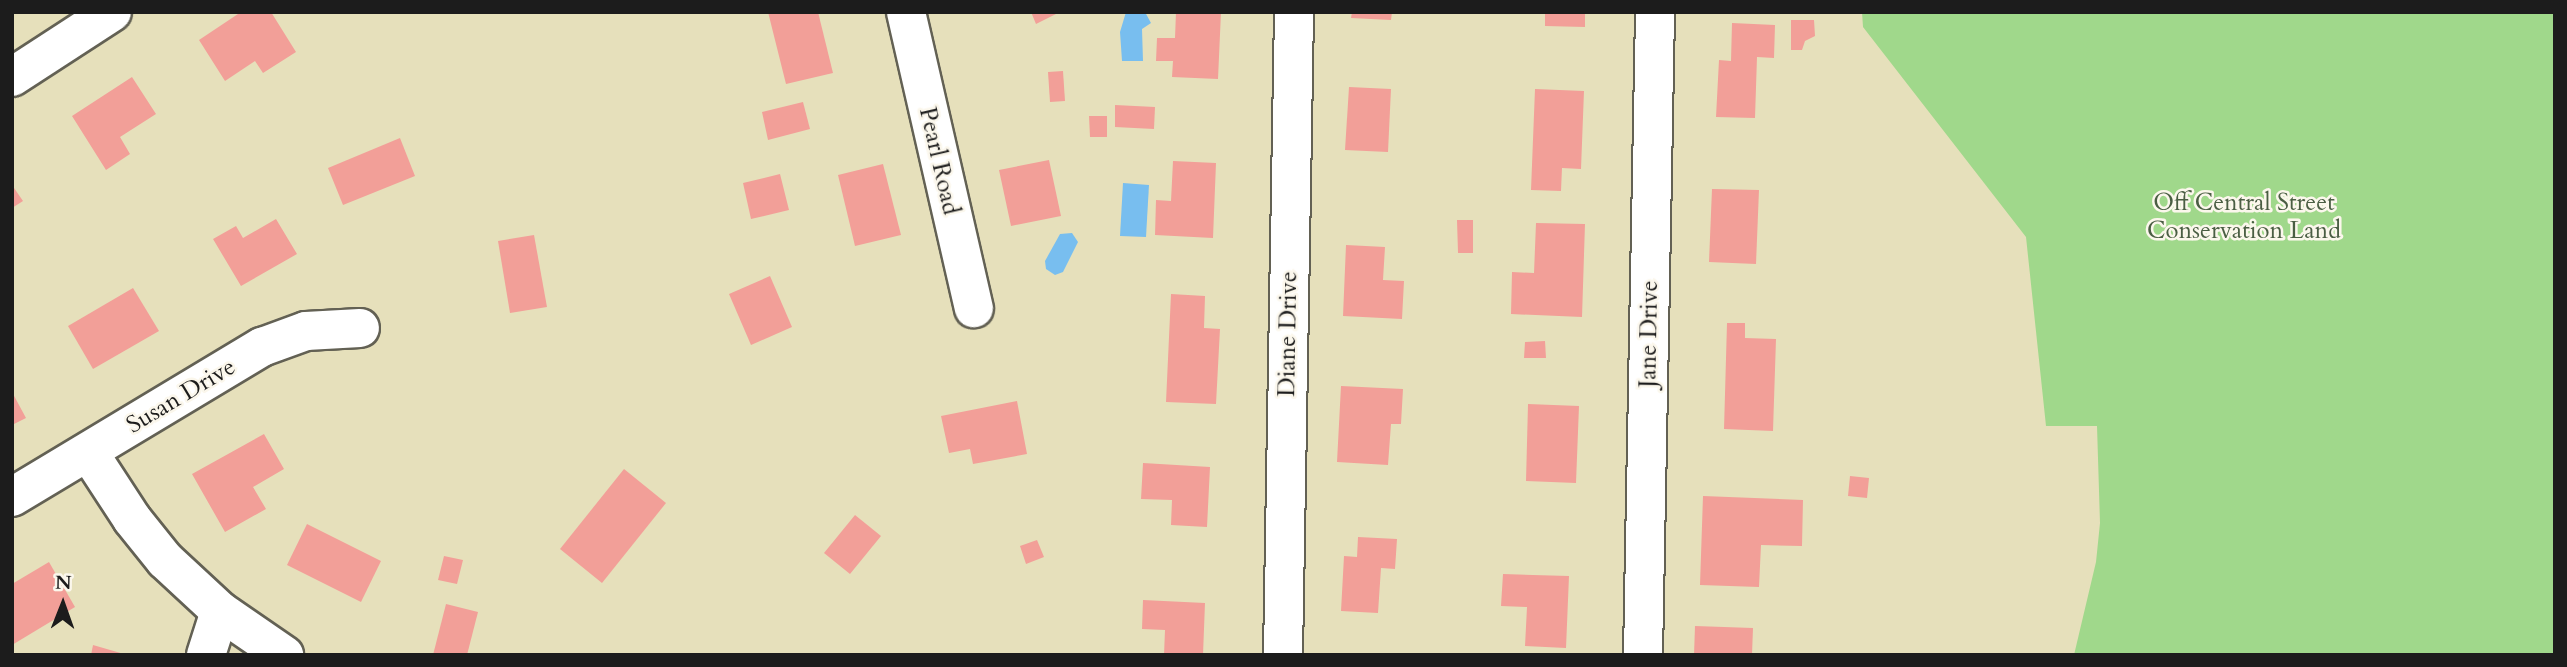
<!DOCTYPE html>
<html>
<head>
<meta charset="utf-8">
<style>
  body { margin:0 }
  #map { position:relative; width:2567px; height:667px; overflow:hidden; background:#e6e0bb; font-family:Cardo,serif }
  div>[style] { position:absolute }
  .green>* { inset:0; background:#a0d88b }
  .water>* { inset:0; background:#78beef }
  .building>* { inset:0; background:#f29f98 }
  .roads { filter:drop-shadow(2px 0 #636154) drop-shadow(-2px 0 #636154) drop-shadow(0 2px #636154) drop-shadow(0 -2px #636154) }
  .minor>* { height:38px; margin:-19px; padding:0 19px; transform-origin:19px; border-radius:19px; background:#fff }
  span { translate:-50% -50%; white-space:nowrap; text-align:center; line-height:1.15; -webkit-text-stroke:5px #fbf7ec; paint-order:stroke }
  .street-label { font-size:24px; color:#1c1c1c }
  .park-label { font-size:24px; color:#4a5e43 }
  .frame { position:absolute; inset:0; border:14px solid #1c1c1c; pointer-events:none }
  .north { position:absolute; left:28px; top:569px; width:70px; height:70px; -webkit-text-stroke:5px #fbf7ec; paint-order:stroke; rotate:1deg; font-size:19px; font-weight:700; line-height:28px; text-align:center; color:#1c1c1c }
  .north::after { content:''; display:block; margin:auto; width:24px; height:32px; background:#1c1c1c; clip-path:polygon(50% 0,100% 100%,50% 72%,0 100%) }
</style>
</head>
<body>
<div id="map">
  <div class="green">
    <i style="clip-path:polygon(1862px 12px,2555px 12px,2555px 655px,2074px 655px,2096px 562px,2100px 523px,2097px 426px,2046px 426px,2026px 237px,1863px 27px)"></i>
  </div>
  <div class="water">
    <i style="clip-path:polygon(1126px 12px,1145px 12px,1151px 23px,1142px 29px,1143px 61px,1122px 61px,1120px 32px)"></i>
    <i style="clip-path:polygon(1123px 183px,1149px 185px,1146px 237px,1120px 236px)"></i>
    <i style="clip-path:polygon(1072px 233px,1078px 242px,1063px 272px,1055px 275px,1046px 269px,1045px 261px,1060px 234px)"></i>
  </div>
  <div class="building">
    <i style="clip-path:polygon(241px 12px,271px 12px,296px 52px,263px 73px,255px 61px,225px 81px,199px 40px)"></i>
    <i style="clip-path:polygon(768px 12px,818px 12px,833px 73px,786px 84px)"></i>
    <i style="clip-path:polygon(1031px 12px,1060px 12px,1036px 24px)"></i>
    <i style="clip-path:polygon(1176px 12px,1221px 12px,1218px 79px,1172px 77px,1173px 61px,1156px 61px,1157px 38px,1175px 38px)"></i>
    <i style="clip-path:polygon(1352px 12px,1392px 12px,1391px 20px,1351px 18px)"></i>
    <i style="clip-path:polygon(1545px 12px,1585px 12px,1585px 27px,1545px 26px)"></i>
    <i style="clip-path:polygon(1791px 20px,1814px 20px,1815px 36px,1805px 41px,1802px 50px,1791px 50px)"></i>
    <i style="clip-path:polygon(1732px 23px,1775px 25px,1774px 58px,1757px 57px,1755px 118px,1716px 117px,1719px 60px,1731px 61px)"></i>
    <i style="clip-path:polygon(1063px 71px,1065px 101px,1050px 102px,1048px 72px)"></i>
    <i style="clip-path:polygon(132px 77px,156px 114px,120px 137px,130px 154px,106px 170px,72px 116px)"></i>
    <i style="clip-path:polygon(1349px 87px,1391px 89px,1388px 152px,1345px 150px)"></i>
    <i style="clip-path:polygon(1535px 89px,1584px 91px,1581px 169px,1562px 168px,1561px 191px,1531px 190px)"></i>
    <i style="clip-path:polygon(803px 102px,810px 129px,768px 140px,762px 112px)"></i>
    <i style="clip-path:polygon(1115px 105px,1155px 107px,1154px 129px,1115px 127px)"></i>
    <i style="clip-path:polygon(1089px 116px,1107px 116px,1107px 137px,1090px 137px)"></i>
    <i style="clip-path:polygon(400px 138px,415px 176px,343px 205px,328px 168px)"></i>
    <i style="clip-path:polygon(1049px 160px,1061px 216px,1011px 226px,999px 170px)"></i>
    <i style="clip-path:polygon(1173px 161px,1216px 163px,1213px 238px,1155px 235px,1156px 200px,1171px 201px)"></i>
    <i style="clip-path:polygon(883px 164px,901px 235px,855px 246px,838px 175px)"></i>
    <i style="clip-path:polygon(780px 174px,789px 210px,751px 219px,743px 183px)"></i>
    <i style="clip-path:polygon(12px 185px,23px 201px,12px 208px)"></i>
    <i style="clip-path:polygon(1712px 189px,1759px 190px,1756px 264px,1709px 262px)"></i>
    <i style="clip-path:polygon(276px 219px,297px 254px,241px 286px,213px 239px,236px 226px,243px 238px)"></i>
    <i style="clip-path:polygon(1457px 220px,1473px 220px,1473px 253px,1458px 253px)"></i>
    <i style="clip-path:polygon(1536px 223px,1585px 224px,1582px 317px,1511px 314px,1512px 272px,1534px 273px)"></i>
    <i style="clip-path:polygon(534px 235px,547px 307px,510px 313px,498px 241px)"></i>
    <i style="clip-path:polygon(1346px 245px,1385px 247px,1383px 280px,1404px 281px,1402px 319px,1343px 316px)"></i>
    <i style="clip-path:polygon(770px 276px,792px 327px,751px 345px,729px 294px)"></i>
    <i style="clip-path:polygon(133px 288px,159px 331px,93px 369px,68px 326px)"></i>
    <i style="clip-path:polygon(1171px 294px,1205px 296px,1204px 328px,1220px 329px,1216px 404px,1166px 402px)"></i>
    <i style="clip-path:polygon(1727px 323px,1745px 323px,1745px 338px,1776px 339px,1773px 431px,1724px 429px)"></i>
    <i style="clip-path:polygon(1545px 341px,1546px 358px,1524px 358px,1525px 342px)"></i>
    <i style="clip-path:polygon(1341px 386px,1403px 389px,1401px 424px,1391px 424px,1388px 465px,1337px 462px)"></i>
    <i style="clip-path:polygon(12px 392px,26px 418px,12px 425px)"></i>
    <i style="clip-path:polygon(1017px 401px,1027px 454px,973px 464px,970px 449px,949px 453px,941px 416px)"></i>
    <i style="clip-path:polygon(1528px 404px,1579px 406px,1576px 483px,1526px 481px)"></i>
    <i style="clip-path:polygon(264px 434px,284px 469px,253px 487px,266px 509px,225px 532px,192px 474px)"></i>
    <i style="clip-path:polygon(1143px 463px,1210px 467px,1207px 527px,1171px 525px,1172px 500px,1141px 499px)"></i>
    <i style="clip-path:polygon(624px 469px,666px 503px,602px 583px,560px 549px)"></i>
    <i style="clip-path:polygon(1850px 476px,1869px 478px,1867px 498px,1848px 496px)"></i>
    <i style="clip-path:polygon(1703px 496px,1803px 500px,1802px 546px,1761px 545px,1759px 587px,1700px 585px)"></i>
    <i style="clip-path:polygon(855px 515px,881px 536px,850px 574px,824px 553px)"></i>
    <i style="clip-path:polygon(307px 524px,381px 561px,361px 602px,287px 565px)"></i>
    <i style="clip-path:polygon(1358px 537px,1397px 539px,1395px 569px,1381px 568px,1378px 613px,1341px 611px,1344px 556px,1357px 557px)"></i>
    <i style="clip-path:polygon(1037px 540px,1044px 557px,1026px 564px,1020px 546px)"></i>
    <i style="clip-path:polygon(444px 556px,463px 560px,457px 584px,438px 580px)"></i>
    <i style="clip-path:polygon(49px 562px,75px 607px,12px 645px,12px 584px)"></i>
    <i style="clip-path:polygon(1503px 574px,1569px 576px,1566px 648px,1525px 646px,1527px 607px,1501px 606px)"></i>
    <i style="clip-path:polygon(1143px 600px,1205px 603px,1203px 655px,1164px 655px,1165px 630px,1142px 629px)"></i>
    <i style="clip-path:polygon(446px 604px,478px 612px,467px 655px,433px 655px)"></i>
    <i style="clip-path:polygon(1695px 626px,1753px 628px,1752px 655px,1694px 655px)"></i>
    <i style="clip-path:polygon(93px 645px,124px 654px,124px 655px,91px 655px)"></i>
  </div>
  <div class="roads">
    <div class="minor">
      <i style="left:906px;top:12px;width:304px;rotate:77.1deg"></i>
      <i style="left:12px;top:77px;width:119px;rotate:-33deg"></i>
      <i style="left:89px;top:453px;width:79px;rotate:56.9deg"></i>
      <i style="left:132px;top:519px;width:53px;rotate:51.2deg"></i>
      <i style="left:165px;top:560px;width:75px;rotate:42.8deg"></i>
      <i style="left:220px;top:611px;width:78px;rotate:34.5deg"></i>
      <i style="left:12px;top:497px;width:292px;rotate:-31deg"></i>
      <i style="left:262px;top:347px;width:47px;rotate:-20deg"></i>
      <i style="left:306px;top:331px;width:54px;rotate:-3.2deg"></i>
      <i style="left:206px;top:655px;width:46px;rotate:-72.3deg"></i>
      <i style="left:1283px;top:655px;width:643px;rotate:-89.02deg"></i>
      <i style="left:1643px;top:655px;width:643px;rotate:-88.93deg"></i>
    </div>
  </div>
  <div class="street-label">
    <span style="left:939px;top:161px;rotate:77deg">Pearl Road</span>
    <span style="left:1288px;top:334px;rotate:-89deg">Diane Drive</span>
    <span style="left:1649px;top:334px;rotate:-89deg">Jane Drive</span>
    <span style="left:181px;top:396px;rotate:-31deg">Susan Drive</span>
  </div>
  <div class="park-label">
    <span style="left:2244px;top:217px">Off Central Street<br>Conservation Land</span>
  </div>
  <div class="frame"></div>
  <div class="north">N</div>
</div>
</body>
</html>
